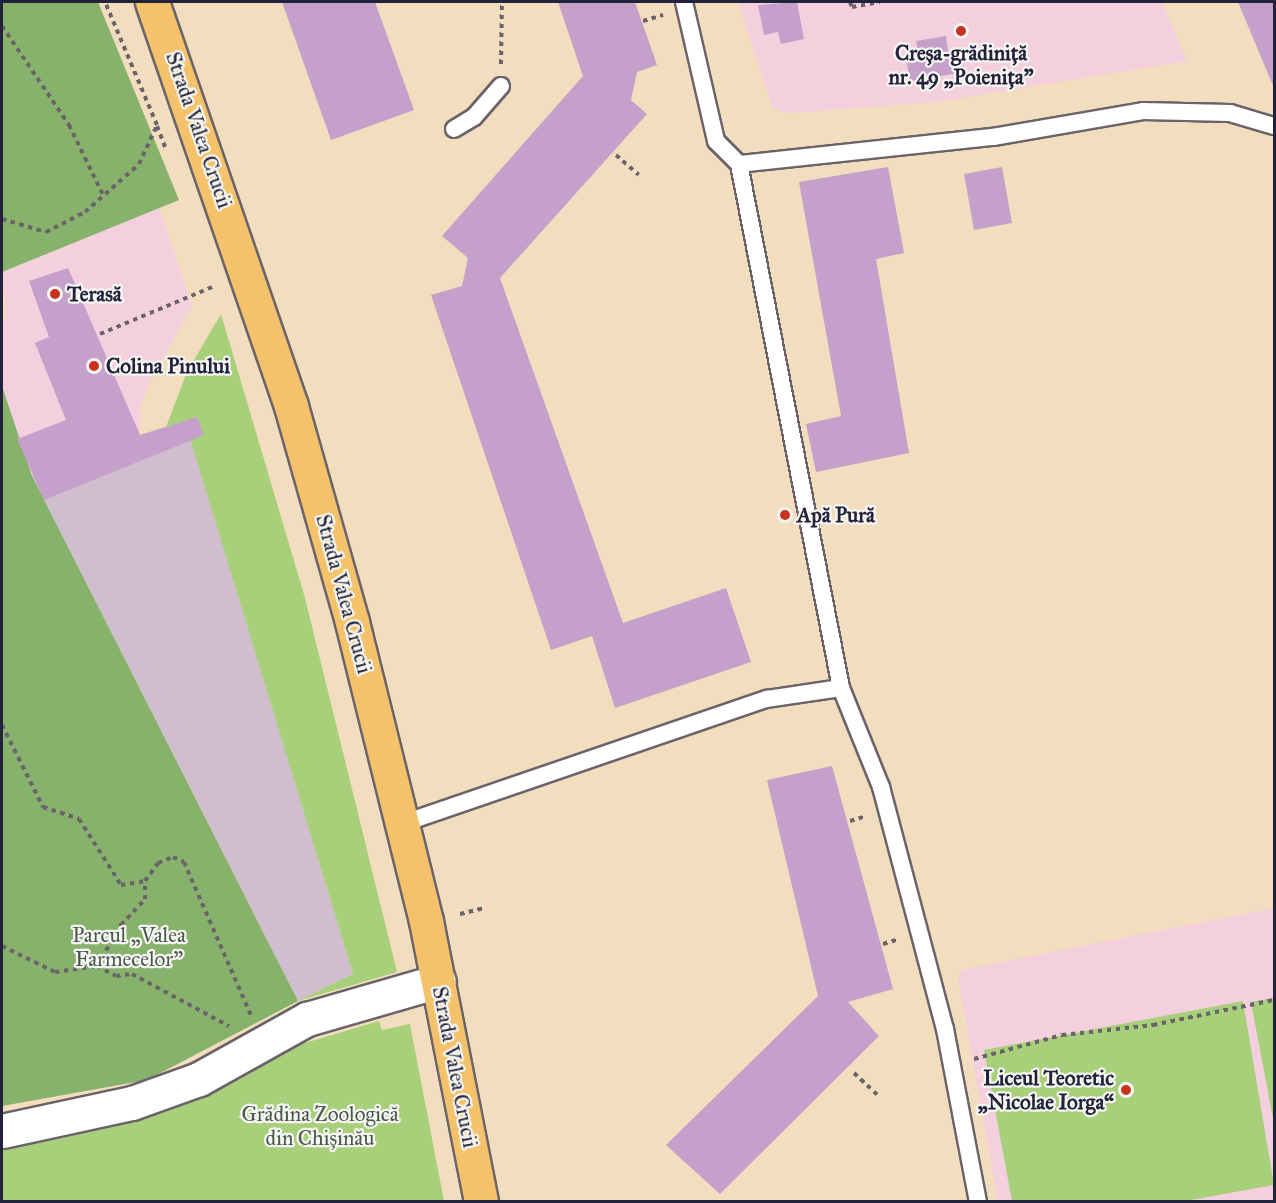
<!DOCTYPE html>
<html>
<head>
<meta charset="utf-8">
<style>
  body { margin:0 }
  #map { position:relative; width:1276px; height:1203px; overflow:hidden; background:#f2ddbf; font-family:"IM FELL Great Primer",serif }
  div>[style] { position:absolute }
  .built>* { inset:0; background:#f4cfdd }
  .industrial>* { inset:0; background:#d0bdcd }
  .green>* { inset:0; background:#a8d07b }
  .forest>* { inset:0; background:#86b26b }
  .building>* { inset:0; background:#c4a0ca }
  .path>* { height:4px; margin-top:-2px; transform-origin:0; background:repeating-linear-gradient(90deg,#6b6369 0 4.5px,transparent 0 9px) }
  .roads { filter:drop-shadow(2px 0 #6b6369) drop-shadow(-2px 0 #6b6369) drop-shadow(0 2px #6b6369) drop-shadow(0 -2px #6b6369) }
  .lane>* { height:16px; margin:-8px; padding:0 8px; transform-origin:8px; border-radius:8px; background:#fff }
  .street>* { height:33px; margin:-16.5px; padding:0 16.5px; transform-origin:16.5px; border-radius:16.5px; background:#fff }
  .primary>* { height:33px; margin:-16.5px; padding:0 16.5px; transform-origin:16.5px; border-radius:16.5px; background:#f3c26a }
  .dots>* { width:16px; height:16px; translate:-50% -50%; box-sizing:border-box; border:3px solid #f6f6f2; border-radius:50% }
  span { translate:-50% -50%; white-space:nowrap; text-align:center; line-height:1.15; -webkit-text-stroke:4.5px #f6f6f2; paint-order:stroke }
  .poi-label { font-size:21px; color:#22223b; font-weight:700 }
  .left { translate:0 -50%; text-align:left }
  .right { translate:-100% -50%; text-align:right }
  .street-label { font-size:21px; color:#22223b }
  .park-label { font-size:21px; color:#4a564e }
  .frame { position:absolute; inset:0; border:3px solid #22223b; pointer-events:none }
</style>
</head>
<body>
<div id="map">
  <div class="built">
    <i style="clip-path:polygon(738px 2px,1162px 2px,1187px 61px,937px 102px,788px 113px,773px 109px)"></i>
    <i style="clip-path:polygon(159px 207px,192px 306px,151px 380px,141px 405px,139px 434px,32px 476px,2px 386px,2px 320px,7px 317px,2px 272px)"></i>
    <i style="clip-path:polygon(1274px 908px,1274px 1201px,998px 1201px,958px 978px,962px 970px)"></i>
  </div>
  <div class="industrial">
    <i style="clip-path:polygon(185px 421px,353px 974px,298px 1001px,32px 476px)"></i>
  </div>
  <div class="green">
    <i style="clip-path:polygon(221px 314px,305px 598px,397px 972px,298px 1001px,353px 974px,185px 422px,166px 427px,187px 372px)"></i>
    <i style="clip-path:polygon(1274px 998px,1274px 1124px,1251px 1002px)"></i>
    <i style="clip-path:polygon(1243px 1001px,1274px 1185px,1186px 1201px,1012px 1201px,984px 1050px)"></i>
    <i style="clip-path:polygon(379px 1021px,382px 1030px,410px 1024px,444px 1201px,2px 1202px,2px 1146px,168px 1109px,281px 1050px)"></i>
  </div>
  <div class="forest">
    <i style="clip-path:polygon(2px 2px,98px 2px,179px 200px,2px 272px)"></i>
    <i style="clip-path:polygon(2px 386px,32px 476px,298px 1001px,147px 1080px,2px 1106px)"></i>
  </div>
  <div class="building">
    <i style="clip-path:polygon(282px 2px,375px 2px,414px 110px,331px 140px)"></i>
    <i style="clip-path:polygon(558px 2px,635px 2px,657px 65px,637px 72px,631px 100px,647px 114px,500px 278px,623px 623px,726px 588px,751px 662px,615px 708px,592px 636px,551px 650px,431px 295px,462px 286px,468px 258px,442px 236px,583px 76px)"></i>
    <i style="clip-path:polygon(797px 2px,804px 39px,781px 44px,778px 32px,764px 35px,758px 5px)"></i>
    <i style="clip-path:polygon(1238px 2px,1275px 2px,1275px 88px,1274px 88px)"></i>
    <i style="clip-path:polygon(946px 36px,948px 51px,961px 49px,965px 72px,910px 81px,906px 58px,919px 56px,916px 41px)"></i>
    <i style="clip-path:polygon(888px 167px,904px 253px,876px 259px,909px 453px,816px 472px,806px 424px,841px 416px,799px 182px)"></i>
    <i style="clip-path:polygon(1002px 167px,1012px 223px,974px 230px,964px 174px)"></i>
    <i style="clip-path:polygon(68px 268px,140px 435px,197px 417px,204px 435px,44px 500px,17px 439px,66px 420px,35px 343px,49px 337px,29px 281px)"></i>
    <i style="clip-path:polygon(832px 766px,893px 989px,848px 1002px,879px 1036px,720px 1194px,666px 1145px,818px 996px,767px 780px)"></i>
  </div>
  <div class="path">
    <i style="left:850px;top:2px;width:5px;rotate:68deg"></i>
    <i style="left:852px;top:7px;width:28px;rotate:-10deg"></i>
    <i style="left:643px;top:21px;width:21px;rotate:-17deg"></i>
    <i style="left:2px;top:26px;width:120px;rotate:55.9deg"></i>
    <i style="left:69px;top:125px;width:80px;rotate:64.1deg"></i>
    <i style="left:501px;top:64px;width:62px;rotate:-89.1deg"></i>
    <i style="left:157px;top:126px;width:26px;rotate:69deg"></i>
    <i style="left:616px;top:155px;width:30px;rotate:41deg"></i>
    <i style="left:2px;top:219px;width:46px;rotate:16.5deg"></i>
    <i style="left:46px;top:232px;width:44px;rotate:-27.1deg"></i>
    <i style="left:85px;top:212px;width:72px;rotate:-41.6deg"></i>
    <i style="left:139px;top:164px;width:43px;rotate:-65.2deg"></i>
    <i style="left:157px;top:125px;width:134px;rotate:-112.9deg"></i>
    <i style="left:100px;top:334px;width:125px;rotate:-22.7deg"></i>
    <i style="left:2px;top:725px;width:92px;rotate:63.4deg"></i>
    <i style="left:43px;top:807px;width:38px;rotate:18deg"></i>
    <i style="left:79px;top:819px;width:78px;rotate:57.5deg"></i>
    <i style="left:121px;top:885px;width:24px;rotate:-9deg"></i>
    <i style="left:145px;top:881px;width:22px;rotate:-54deg"></i>
    <i style="left:158px;top:863px;width:16px;rotate:-22deg"></i>
    <i style="left:173px;top:857px;width:12px;rotate:24deg"></i>
    <i style="left:184px;top:862px;width:167px;rotate:66.4deg"></i>
    <i style="left:850px;top:821px;width:14px;rotate:-17deg"></i>
    <i style="left:460px;top:914px;width:25px;rotate:-14deg"></i>
    <i style="left:883px;top:944px;width:14px;rotate:-17deg"></i>
    <i style="left:2px;top:946px;width:59px;rotate:26.1deg"></i>
    <i style="left:55px;top:972px;width:42px;rotate:-8.1deg"></i>
    <i style="left:97px;top:966px;width:21px;rotate:28deg"></i>
    <i style="left:116px;top:976px;width:16px;rotate:-7deg"></i>
    <i style="left:132px;top:974px;width:110px;rotate:28.2deg"></i>
    <i style="left:97px;top:966px;width:48px;rotate:-59.7deg"></i>
    <i style="left:121px;top:925px;width:35px;rotate:-47deg"></i>
    <i style="left:145px;top:899px;width:18px;rotate:-90deg"></i>
    <i style="left:974px;top:1059px;width:91px;rotate:-15.3deg"></i>
    <i style="left:1062px;top:1035px;width:92px;rotate:-6.3deg"></i>
    <i style="left:1153px;top:1025px;width:124px;rotate:-11.7deg"></i>
    <i style="left:854px;top:1073px;width:35px;rotate:43deg"></i>
  </div>
  <div class="roads">
    <div class="lane">
      <i style="left:684px;top:2px;width:143px;rotate:77deg"></i>
      <i style="left:716px;top:141px;width:33px;rotate:45deg"></i>
      <i style="left:739px;top:164px;width:534px;rotate:78.98deg"></i>
      <i style="left:841px;top:688px;width:107px;rotate:68deg"></i>
      <i style="left:881px;top:787px;width:250px;rotate:75.2deg"></i>
      <i style="left:945px;top:1029px;width:176px;rotate:79.2deg"></i>
      <i style="left:454px;top:129px;width:23px;rotate:-31deg"></i>
      <i style="left:474px;top:117px;width:41px;rotate:-48.9deg"></i>
      <i style="left:739px;top:164px;width:255px;rotate:-6.1deg"></i>
      <i style="left:993px;top:137px;width:152px;rotate:-9.8deg"></i>
      <i style="left:1143px;top:111px;width:87px;rotate:1.3deg"></i>
      <i style="left:1230px;top:113px;width:46px;rotate:16.5deg"></i>
      <i style="left:404px;top:823px;width:384px;rotate:-18.9deg"></i>
      <i style="left:767px;top:699px;width:75px;rotate:-8.5deg"></i>
    </div>
    <div class="street">
      <i style="left:2px;top:1131px;width:133px;rotate:-12.2deg"></i>
      <i style="left:132px;top:1103px;width:71px;rotate:-19.7deg"></i>
      <i style="left:199px;top:1079px;width:124px;rotate:-29.1deg"></i>
      <i style="left:307px;top:1019px;width:137px;rotate:-16.1deg"></i>
    </div>
    <div class="primary">
      <i style="left:152px;top:2px;width:427px;rotate:71deg"></i>
      <i style="left:291px;top:406px;width:224px;rotate:74.2deg"></i>
      <i style="left:352px;top:622px;width:308px;rotate:76.1deg"></i>
      <i style="left:426px;top:921px;width:286px;rotate:78.9deg"></i>
    </div>
  </div>
  <div class="dots">
    <i style="left:961px;top:31px;background:#c8321e"></i>
    <i style="left:55px;top:294px;background:#c8321e"></i>
    <i style="left:94px;top:366px;background:#c8321e"></i>
    <i style="left:785px;top:515px;background:#c8321e"></i>
    <i style="left:1126px;top:1090px;background:#c8321e"></i>
  </div>
  <div class="poi-label">
    <span style="left:961px;top:65px">Creșa-grădiniță<br>nr. 49 „Poienița”</span>
    <span class="left" style="left:67px;top:294px">Terasă</span>
    <span class="left" style="left:106px;top:366px">Colina Pinului</span>
    <span class="left" style="left:797px;top:515px">Apă Pură</span>
    <span class="right" style="left:1114px;top:1090px">Liceul Teoretic<br>„Nicolae Iorga“</span>
  </div>
  <div class="street-label">
    <span style="left:199px;top:130px;rotate:71deg">Strada Valea Crucii</span>
    <span style="left:344px;top:594px;rotate:75deg">Strada Valea Crucii</span>
    <span style="left:455px;top:1067px;rotate:79deg">Strada Valea Crucii</span>
  </div>
  <div class="park-label">
    <span style="left:129px;top:947px">Parcul „Valea<br>Farmecelor”</span>
    <span style="left:320px;top:1126px">Grădina Zoologică<br>din Chișinău</span>
  </div>
  <div class="frame"></div>
</div>
</body>
</html>
